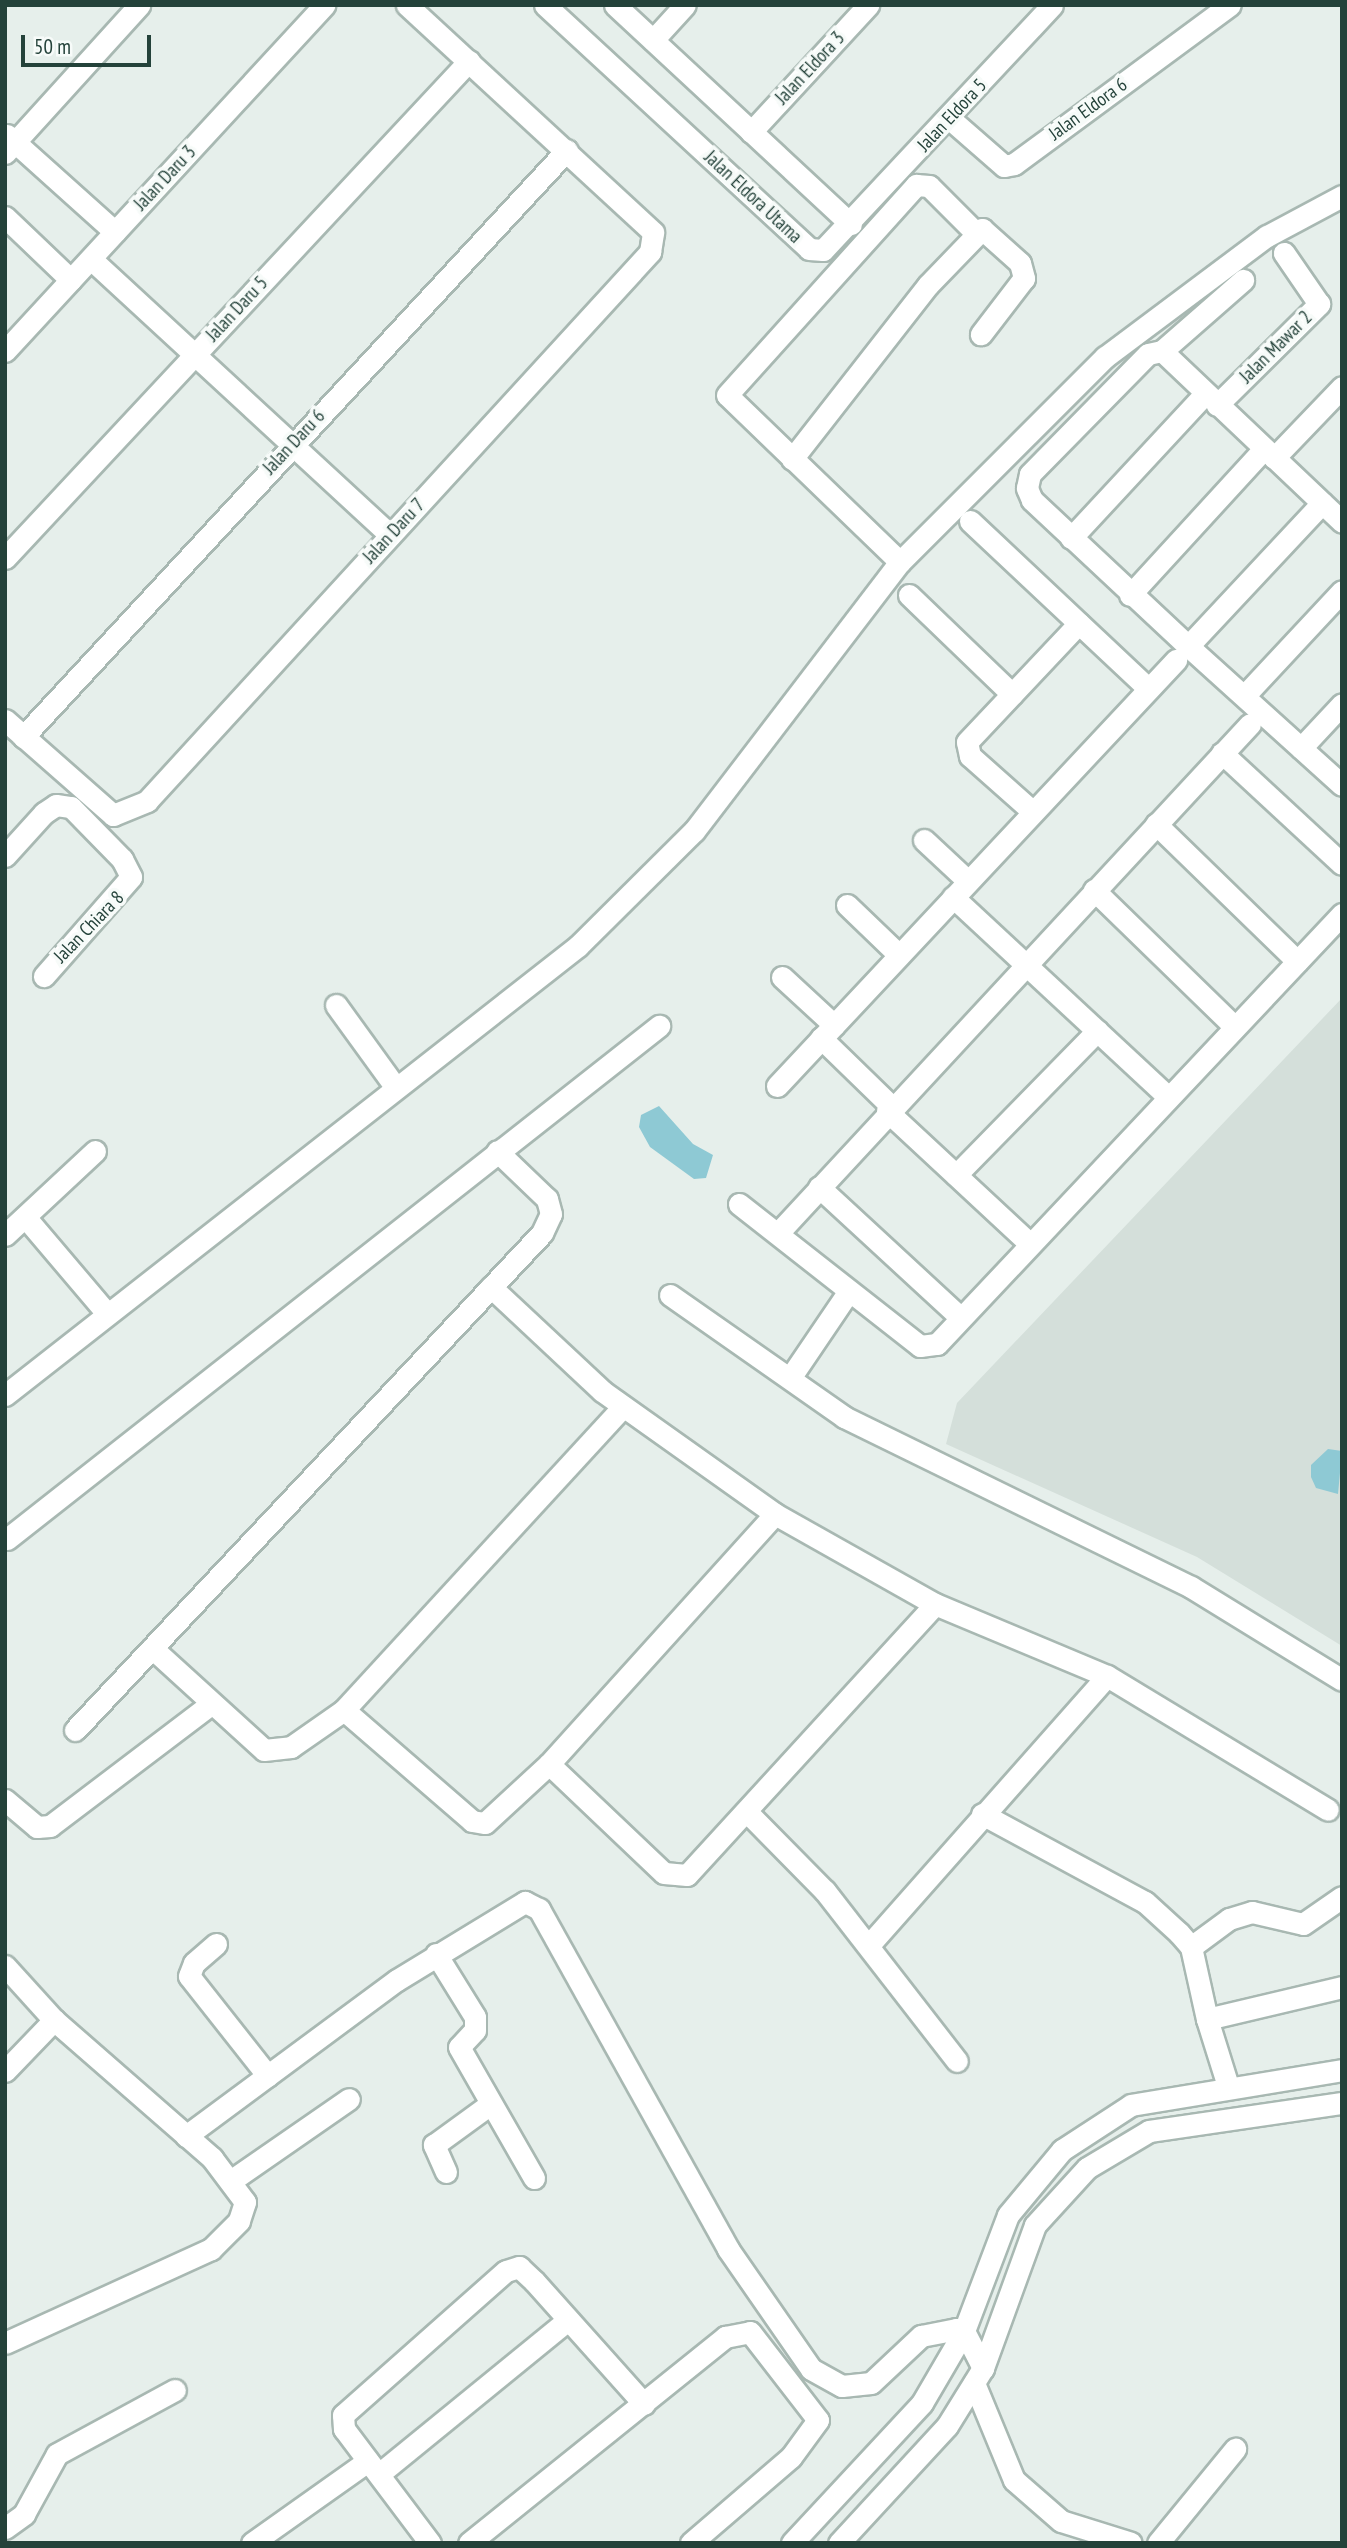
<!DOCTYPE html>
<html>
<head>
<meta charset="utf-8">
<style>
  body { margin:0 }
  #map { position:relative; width:1347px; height:2548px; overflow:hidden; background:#e6efeb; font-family:"PT Sans Narrow",sans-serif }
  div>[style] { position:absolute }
  .built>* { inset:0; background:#d4dfda }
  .water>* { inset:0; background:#8ec9d4 }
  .roads { filter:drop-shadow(2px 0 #a8b8b2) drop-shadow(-2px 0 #a8b8b2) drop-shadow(0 2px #a8b8b2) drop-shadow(0 -2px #a8b8b2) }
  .minor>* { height:21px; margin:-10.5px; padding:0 10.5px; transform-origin:10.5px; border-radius:10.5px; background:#fff }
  span { translate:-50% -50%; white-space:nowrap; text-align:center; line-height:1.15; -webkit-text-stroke:7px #f7fbf9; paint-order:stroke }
  .street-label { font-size:19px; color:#24423a }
  .frame { position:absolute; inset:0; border:7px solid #24423a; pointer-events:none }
  .scale { position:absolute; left:21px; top:35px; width:130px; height:32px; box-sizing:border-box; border:4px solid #24423a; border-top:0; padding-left:9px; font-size:21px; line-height:24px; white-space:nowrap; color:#24423a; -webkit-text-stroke:5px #f7fbf9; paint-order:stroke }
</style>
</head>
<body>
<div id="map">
  <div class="built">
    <i style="clip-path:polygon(1342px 998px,1342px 1646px,1197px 1557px,946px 1444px,957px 1403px)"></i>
  </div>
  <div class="water">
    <i style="clip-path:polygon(659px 1106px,693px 1144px,713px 1155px,706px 1178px,694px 1179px,650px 1147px,639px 1127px,641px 1115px)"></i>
    <i style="clip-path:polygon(1328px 1449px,1342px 1451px,1338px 1494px,1316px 1488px,1311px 1477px,1311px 1465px)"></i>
  </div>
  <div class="roads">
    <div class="minor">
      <i style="left:545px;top:5px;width:359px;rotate:42.7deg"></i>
      <i style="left:809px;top:249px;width:14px;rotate:4deg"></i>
      <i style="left:823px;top:250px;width:335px;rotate:-46.9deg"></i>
      <i style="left:615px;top:5px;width:322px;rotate:42.9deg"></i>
      <i style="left:653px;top:40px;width:47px;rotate:-47.6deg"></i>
      <i style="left:949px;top:118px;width:73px;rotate:41.1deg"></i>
      <i style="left:1004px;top:166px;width:10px;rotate:-11deg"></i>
      <i style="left:1014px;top:164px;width:268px;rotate:-36.4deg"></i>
      <i style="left:751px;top:132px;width:173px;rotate:-47.3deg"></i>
      <i style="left:7px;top:135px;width:145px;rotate:41.9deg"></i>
      <i style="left:5px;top:153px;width:200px;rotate:-47.8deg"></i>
      <i style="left:5px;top:217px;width:91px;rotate:43.7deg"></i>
      <i style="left:91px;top:259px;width:407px;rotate:42.7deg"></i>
      <i style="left:5px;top:351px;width:471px;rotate:-47.3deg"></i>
      <i style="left:1162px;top:351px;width:108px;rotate:-41.2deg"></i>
      <i style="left:1217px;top:405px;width:144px;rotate:-44.7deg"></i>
      <i style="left:1319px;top:304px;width:62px;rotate:-124.5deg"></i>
      <i style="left:1274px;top:458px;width:98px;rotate:-46.2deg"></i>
      <i style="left:792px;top:459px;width:221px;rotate:-52deg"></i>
      <i style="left:928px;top:285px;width:78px;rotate:-46deg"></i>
      <i style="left:982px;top:229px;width:51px;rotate:41.8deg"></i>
      <i style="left:1020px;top:263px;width:16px;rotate:75deg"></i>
      <i style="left:1024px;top:278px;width:71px;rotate:127.5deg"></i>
      <i style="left:1322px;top:503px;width:196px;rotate:133.1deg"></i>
      <i style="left:1188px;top:646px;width:207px;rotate:42.1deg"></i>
      <i style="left:970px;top:521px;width:244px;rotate:43.2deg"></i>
      <i style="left:1071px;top:538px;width:197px;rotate:-47.1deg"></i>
      <i style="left:5px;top:558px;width:680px;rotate:-46.97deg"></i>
      <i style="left:900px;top:562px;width:240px;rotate:-136deg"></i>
      <i style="left:727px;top:395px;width:283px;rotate:-48deg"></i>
      <i style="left:916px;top:185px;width:13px;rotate:4deg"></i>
      <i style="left:929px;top:186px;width:65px;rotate:45deg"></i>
      <i style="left:909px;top:595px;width:143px;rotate:43.9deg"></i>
      <i style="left:1130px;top:595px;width:198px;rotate:-47.5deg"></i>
      <i style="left:1188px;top:646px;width:214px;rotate:-136.9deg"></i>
      <i style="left:1032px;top:500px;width:13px;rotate:-113deg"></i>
      <i style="left:1027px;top:488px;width:14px;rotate:-78deg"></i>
      <i style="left:1030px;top:474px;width:168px;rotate:-45.5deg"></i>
      <i style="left:1148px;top:354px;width:14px;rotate:-12deg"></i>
      <i style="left:1162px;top:351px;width:248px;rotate:43.5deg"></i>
      <i style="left:1245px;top:695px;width:142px;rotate:-47deg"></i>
      <i style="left:5px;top:720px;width:144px;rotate:41.3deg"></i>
      <i style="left:113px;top:815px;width:37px;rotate:-22deg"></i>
      <i style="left:147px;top:801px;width:745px;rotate:-47.5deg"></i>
      <i style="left:650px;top:252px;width:20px;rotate:-81deg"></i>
      <i style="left:653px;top:232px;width:335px;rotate:-137.3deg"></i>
      <i style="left:23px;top:737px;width:800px;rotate:-47.18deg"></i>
      <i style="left:1301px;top:748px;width:60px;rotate:-47deg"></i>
      <i style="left:1222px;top:753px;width:163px;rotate:42.8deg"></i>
      <i style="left:1032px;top:811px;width:83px;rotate:-138.4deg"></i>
      <i style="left:970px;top:756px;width:14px;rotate:-102deg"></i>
      <i style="left:967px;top:742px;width:163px;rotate:-46.7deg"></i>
      <i style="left:1156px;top:824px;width:197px;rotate:44.2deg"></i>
      <i style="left:924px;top:840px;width:60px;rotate:43deg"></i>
      <i style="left:5px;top:856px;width:58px;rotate:-47.8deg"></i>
      <i style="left:44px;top:813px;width:14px;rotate:-34deg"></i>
      <i style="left:56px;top:805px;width:15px;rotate:8deg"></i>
      <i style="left:71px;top:807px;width:73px;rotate:45.6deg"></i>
      <i style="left:122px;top:859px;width:20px;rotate:63deg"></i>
      <i style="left:131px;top:877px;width:132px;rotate:131.3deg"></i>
      <i style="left:1094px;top:890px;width:195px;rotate:44.2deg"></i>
      <i style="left:953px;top:897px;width:292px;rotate:42.9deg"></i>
      <i style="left:847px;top:905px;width:72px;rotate:43.9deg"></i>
      <i style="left:782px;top:977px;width:71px;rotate:42.7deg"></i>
      <i style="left:336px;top:1005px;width:102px;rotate:54.1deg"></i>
      <i style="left:821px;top:1038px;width:99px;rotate:44.2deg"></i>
      <i style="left:777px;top:1086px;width:584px;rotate:-46.87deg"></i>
      <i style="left:887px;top:1111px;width:195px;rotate:42.9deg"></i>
      <i style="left:956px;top:1175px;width:202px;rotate:-45.6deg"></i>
      <i style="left:819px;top:1187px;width:193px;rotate:42.7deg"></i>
      <i style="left:739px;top:1204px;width:230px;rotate:38.1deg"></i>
      <i style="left:920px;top:1346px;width:17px;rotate:-7deg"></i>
      <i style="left:937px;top:1344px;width:591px;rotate:-46.71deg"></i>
      <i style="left:26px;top:1218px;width:122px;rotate:49.7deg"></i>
      <i style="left:778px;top:1233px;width:694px;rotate:-47.16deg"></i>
      <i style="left:5px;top:1235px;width:123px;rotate:-43deg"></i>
      <i style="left:491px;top:1287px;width:152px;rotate:43.1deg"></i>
      <i style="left:602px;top:1391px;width:212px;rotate:35.4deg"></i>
      <i style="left:775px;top:1514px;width:184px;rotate:29.4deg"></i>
      <i style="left:935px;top:1604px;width:186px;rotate:22.7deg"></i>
      <i style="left:1107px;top:1676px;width:258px;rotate:31.2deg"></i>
      <i style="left:670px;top:1295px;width:213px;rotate:35deg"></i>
      <i style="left:844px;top:1417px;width:386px;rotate:26.1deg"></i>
      <i style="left:1191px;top:1587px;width:177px;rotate:31.6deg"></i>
      <i style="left:790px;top:1378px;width:105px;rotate:-55.9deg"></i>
      <i style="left:5px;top:1395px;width:728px;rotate:-38.08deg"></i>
      <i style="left:578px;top:946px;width:163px;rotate:-44.8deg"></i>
      <i style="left:694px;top:831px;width:339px;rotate:-52.6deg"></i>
      <i style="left:900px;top:562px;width:290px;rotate:-45deg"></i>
      <i style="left:1105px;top:357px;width:202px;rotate:-36.8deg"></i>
      <i style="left:1267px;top:236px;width:85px;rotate:-28.1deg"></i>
      <i style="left:7px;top:1539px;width:830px;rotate:-38.2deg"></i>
      <i style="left:152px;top:1648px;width:151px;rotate:42.3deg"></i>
      <i style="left:264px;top:1750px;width:27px;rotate:-6deg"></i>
      <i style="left:291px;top:1747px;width:65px;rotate:-34.9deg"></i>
      <i style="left:344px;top:1710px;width:412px;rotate:-47.4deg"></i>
      <i style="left:344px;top:1710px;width:169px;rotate:40.9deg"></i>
      <i style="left:472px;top:1821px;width:13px;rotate:9deg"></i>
      <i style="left:485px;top:1823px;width:87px;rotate:-42.7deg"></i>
      <i style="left:549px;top:1764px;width:337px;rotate:-47.9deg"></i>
      <i style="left:75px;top:1730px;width:682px;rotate:-46.78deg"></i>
      <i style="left:542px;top:1233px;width:21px;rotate:-65deg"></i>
      <i style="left:551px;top:1214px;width:16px;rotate:-105deg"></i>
      <i style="left:547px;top:1199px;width:69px;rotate:-136.2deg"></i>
      <i style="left:549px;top:1764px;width:158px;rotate:43.5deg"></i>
      <i style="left:664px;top:1873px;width:23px;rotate:5deg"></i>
      <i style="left:687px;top:1875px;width:367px;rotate:-47.5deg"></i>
      <i style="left:5px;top:1800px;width:42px;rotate:40.2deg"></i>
      <i style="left:37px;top:1827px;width:13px;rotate:-4deg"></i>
      <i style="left:50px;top:1826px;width:203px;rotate:-37.2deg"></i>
      <i style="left:747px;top:1812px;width:111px;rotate:45.4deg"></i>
      <i style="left:825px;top:1891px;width:215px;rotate:52.2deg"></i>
      <i style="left:982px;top:1814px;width:185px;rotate:28.4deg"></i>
      <i style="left:1145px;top:1902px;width:46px;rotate:42.4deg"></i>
      <i style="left:1179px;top:1933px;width:18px;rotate:49deg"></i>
      <i style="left:1191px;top:1947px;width:74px;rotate:77.5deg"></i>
      <i style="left:1207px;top:2019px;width:139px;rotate:-13.3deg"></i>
      <i style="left:216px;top:1944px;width:29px;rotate:139deg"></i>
      <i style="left:194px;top:1963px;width:14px;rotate:111deg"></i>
      <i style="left:189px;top:1976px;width:127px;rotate:51.7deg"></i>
      <i style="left:869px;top:1945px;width:359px;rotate:-48.5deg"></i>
      <i style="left:1191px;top:1947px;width:47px;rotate:-36.4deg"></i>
      <i style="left:1229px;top:1919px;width:24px;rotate:-17deg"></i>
      <i style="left:1252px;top:1912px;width:52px;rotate:13.2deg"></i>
      <i style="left:1303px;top:1924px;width:47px;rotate:-34.7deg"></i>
      <i style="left:436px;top:1954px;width:74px;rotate:58.2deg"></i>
      <i style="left:475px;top:2017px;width:13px;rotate:90deg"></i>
      <i style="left:475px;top:2030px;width:23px;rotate:133deg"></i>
      <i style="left:459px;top:2047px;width:151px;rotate:60.2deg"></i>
      <i style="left:5px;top:1966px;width:73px;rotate:47.8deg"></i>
      <i style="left:54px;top:2020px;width:210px;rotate:41.1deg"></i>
      <i style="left:212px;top:2158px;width:55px;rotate:53.1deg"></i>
      <i style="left:245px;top:2202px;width:20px;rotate:108deg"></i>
      <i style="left:239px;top:2221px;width:40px;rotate:135deg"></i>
      <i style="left:211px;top:2249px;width:226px;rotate:155.5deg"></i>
      <i style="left:1207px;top:2019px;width:70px;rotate:72.6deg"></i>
      <i style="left:5px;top:2071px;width:71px;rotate:-46.1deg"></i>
      <i style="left:186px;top:2136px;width:262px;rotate:-36.5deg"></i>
      <i style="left:397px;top:1980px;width:150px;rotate:-31.4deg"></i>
      <i style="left:525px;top:1902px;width:16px;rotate:27deg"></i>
      <i style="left:539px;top:1909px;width:389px;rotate:60.9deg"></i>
      <i style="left:728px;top:2249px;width:146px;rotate:55.3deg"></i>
      <i style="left:811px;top:2369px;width:35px;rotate:29deg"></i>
      <i style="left:842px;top:2386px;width:29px;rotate:-6deg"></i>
      <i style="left:871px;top:2383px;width:69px;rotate:-43.2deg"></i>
      <i style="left:921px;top:2336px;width:36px;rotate:-11deg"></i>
      <i style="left:956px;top:2329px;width:8px;rotate:14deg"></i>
      <i style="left:964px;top:2331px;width:42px;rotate:62.8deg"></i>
      <i style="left:446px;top:2172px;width:30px;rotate:-114deg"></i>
      <i style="left:434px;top:2145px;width:68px;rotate:-36deg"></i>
      <i style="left:232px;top:2180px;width:142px;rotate:-34.7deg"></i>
      <i style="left:974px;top:2383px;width:105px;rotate:67.6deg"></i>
      <i style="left:1014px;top:2480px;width:62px;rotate:41.1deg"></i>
      <i style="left:1061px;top:2521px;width:73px;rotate:17.4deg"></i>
      <i style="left:379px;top:2474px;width:244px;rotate:-39.2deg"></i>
      <i style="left:5px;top:2528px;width:24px;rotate:-36deg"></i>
      <i style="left:24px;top:2514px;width:68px;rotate:-61.2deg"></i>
      <i style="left:57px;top:2454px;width:134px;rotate:-28.5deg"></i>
      <i style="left:252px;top:2543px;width:142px;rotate:-35.3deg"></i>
      <i style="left:430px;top:2543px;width:143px;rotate:-127deg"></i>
      <i style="left:344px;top:2429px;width:14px;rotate:-94deg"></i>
      <i style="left:343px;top:2415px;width:217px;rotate:-41.5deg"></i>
      <i style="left:506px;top:2271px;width:14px;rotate:-17deg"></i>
      <i style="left:519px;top:2267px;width:21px;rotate:43deg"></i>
      <i style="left:534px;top:2281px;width:165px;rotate:48.2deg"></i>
      <i style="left:469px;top:2543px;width:329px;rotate:-38.8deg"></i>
      <i style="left:725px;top:2337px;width:25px;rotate:-11deg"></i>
      <i style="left:750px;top:2332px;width:111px;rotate:52.3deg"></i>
      <i style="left:818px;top:2420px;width:46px;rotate:126.1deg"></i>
      <i style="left:791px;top:2457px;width:132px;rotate:139.3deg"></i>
      <i style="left:792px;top:2543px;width:191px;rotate:-47.1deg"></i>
      <i style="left:922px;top:2403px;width:83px;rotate:-59.7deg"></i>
      <i style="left:964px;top:2331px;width:124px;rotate:-69.2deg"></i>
      <i style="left:1008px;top:2215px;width:85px;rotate:-50.3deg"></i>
      <i style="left:1062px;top:2150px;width:82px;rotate:-33.1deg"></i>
      <i style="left:1131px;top:2105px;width:214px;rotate:-9.4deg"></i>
      <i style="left:839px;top:2543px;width:159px;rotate:-47.3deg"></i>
      <i style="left:947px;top:2426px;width:68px;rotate:-58.2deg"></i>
      <i style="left:983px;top:2368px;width:152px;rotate:-70deg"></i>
      <i style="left:1035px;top:2225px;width:77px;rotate:-47.6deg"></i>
      <i style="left:1087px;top:2168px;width:72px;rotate:-30.8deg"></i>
      <i style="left:1149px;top:2131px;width:195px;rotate:-8.3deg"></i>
      <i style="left:1158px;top:2543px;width:122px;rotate:-50.7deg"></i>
    </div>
  </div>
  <div class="street-label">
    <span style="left:810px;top:68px;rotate:-47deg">Jalan Eldora 3</span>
    <span style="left:1088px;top:109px;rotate:-36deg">Jalan Eldora 6</span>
    <span style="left:952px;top:115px;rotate:-47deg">Jalan Eldora 5</span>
    <span style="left:165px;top:178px;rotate:-47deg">Jalan Daru 3</span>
    <span style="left:753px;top:197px;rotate:43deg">Jalan Eldora Utama</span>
    <span style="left:237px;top:309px;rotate:-47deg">Jalan Daru 5</span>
    <span style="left:1276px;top:347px;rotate:-45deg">Jalan Mawar 2</span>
    <span style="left:294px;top:442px;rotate:-47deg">Jalan Daru 6</span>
    <span style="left:394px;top:531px;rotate:-47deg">Jalan Daru 7</span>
    <span style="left:89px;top:927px;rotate:-46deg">Jalan Chiara 8</span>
  </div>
  <div class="frame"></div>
  <div class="scale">50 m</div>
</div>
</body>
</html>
